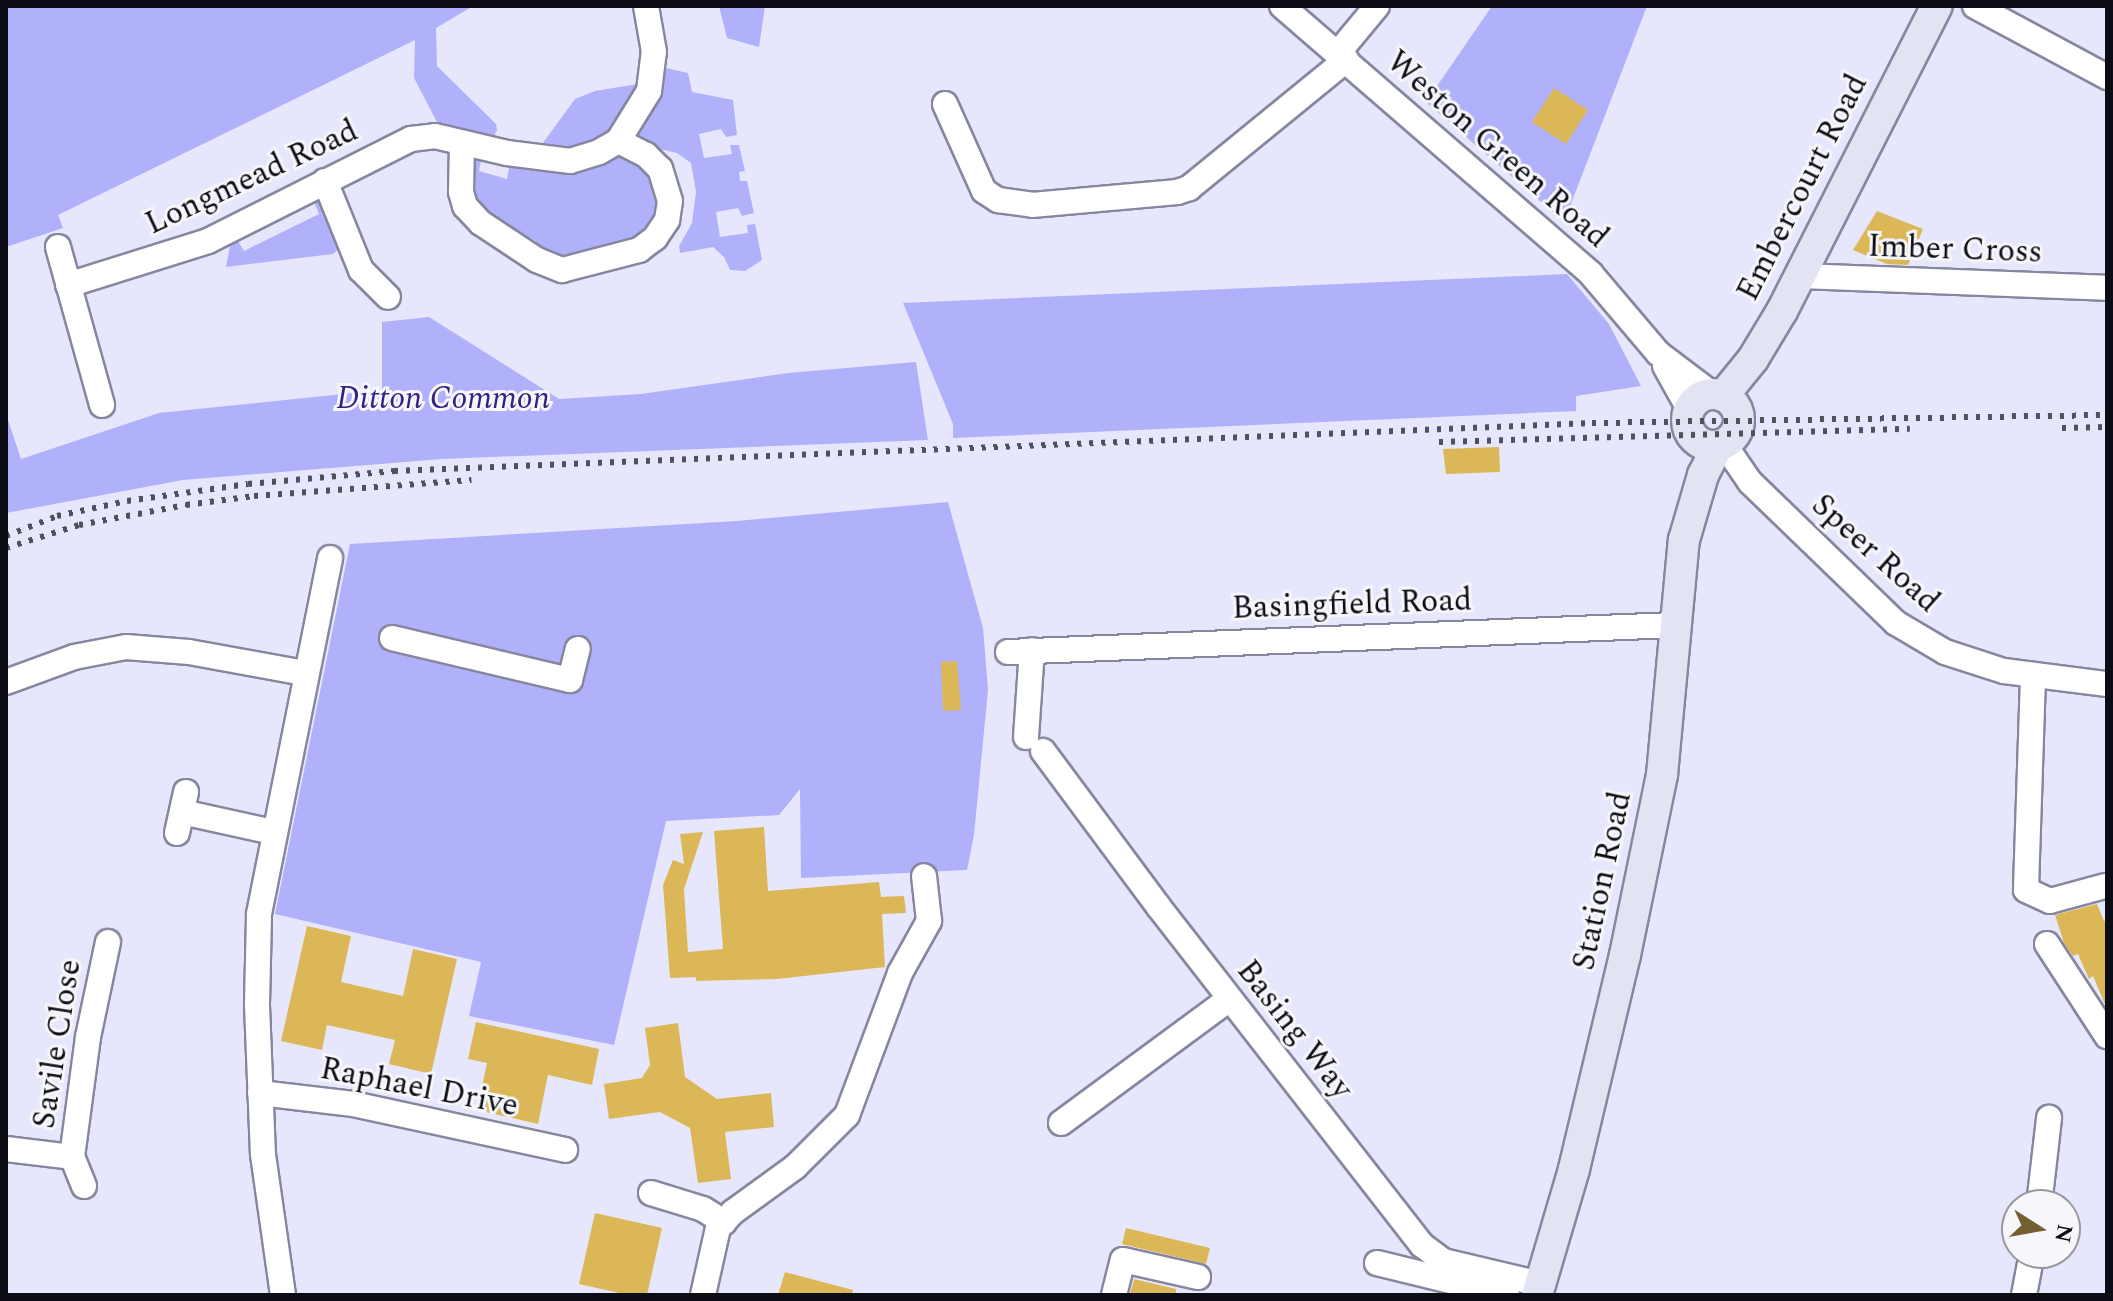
<!DOCTYPE html>
<html>
<head>
<meta charset="utf-8">
<style>
  body { margin:0 }
  #map { position:relative; width:2113px; height:1301px; overflow:hidden; background:#e6e7fc; font-family:Spectral,serif }
  div>[style] { position:absolute }
  .green>* { inset:0; background:#b0b1fa }
  .building>* { inset:0; background:#dbb758 }
  .roads { filter:drop-shadow(2px 0 #86879e) drop-shadow(-2px 0 #86879e) drop-shadow(0 2px #86879e) drop-shadow(0 -2px #86879e) }
  .minor>* { height:24px; margin:-12px; padding:0 12px; transform-origin:12px; border-radius:12px; background:#fff }
  .major>* { height:30px; margin:-15px; padding:0 15px; transform-origin:15px; border-radius:15px; background:#e3e4f3 }
  .major>.ring { margin:-15px; padding:0; box-sizing:content-box; background:none; border:30px solid #e3e4f3; border-radius:50% }
  .rail>* { height:6px; margin-top:-3px; transform-origin:0; background:repeating-linear-gradient(90deg,#51515e 0 4px,transparent 0 12px) }
  span { translate:-50% -50%; white-space:nowrap; text-align:center; line-height:1.15; -webkit-text-stroke:6px #f6f6fb; paint-order:stroke }
  .street-label { font-size:32px; color:#0c0c14 }
  .park-label { font-size:32px; color:#332282; font-style:italic }
  .frame { position:absolute; inset:0; border:8px solid #0c0c14; pointer-events:none }
  .north { position:absolute; left:2001px; top:1189px; width:80px; height:80px; box-sizing:border-box; background:#f6f6fb; border:2px solid #98989f; border-radius:50%; rotate:101deg; font-size:22px; font-weight:700; line-height:32px; text-align:center; color:#0c0c14 }
  .north::after { content:''; display:block; margin:auto; width:28px; height:36px; background:#73602e; clip-path:polygon(50% 0,100% 100%,50% 72%,0 100%) }
</style>
</head>
<body>
<div id="map">
  <div class="green">
    <i style="clip-path:polygon(6px 6px,473px 6px,436px 28px,437px 66px,496px 124px,497px 130px,493px 138px,439px 126px,414px 78px,415px 40px,58px 215px,63px 228px,6px 247px)"></i>
    <i style="clip-path:polygon(719px 6px,765px 6px,759px 47px,727px 38px)"></i>
    <i style="clip-path:polygon(1492px 6px,1647px 6px,1564px 222px,1426px 102px)"></i>
    <i style="clip-path:polygon(666px 68px,688px 73px,692px 92px,733px 100px,737px 135px,726px 137px,721px 129px,699px 134px,704px 158px,732px 154px,730px 145px,739px 145px,745px 171px,739px 172px,740px 181px,747px 181px,754px 213px,742px 216px,738px 208px,716px 212px,720px 237px,748px 233px,747px 225px,755px 224px,762px 260px,745px 271px,730px 270px,724px 257px,713px 247px,680px 253px,679px 246px,692px 223px,696px 192px,691px 163px,677px 153px,651px 147px,641px 141px,638px 132px)"></i>
    <i style="clip-path:polygon(638px 84px,636px 98px,610px 134px,569px 155px,540px 147px,575px 99px,595px 91px)"></i>
    <i style="clip-path:polygon(625px 150px,659px 179px,664px 210px,644px 240px,583px 252px,576px 260px,567px 261px,535px 251px,536px 241px,503px 223px,500px 227px,471px 200px,473px 159px,482px 155px,479px 171px,507px 179px,510px 163px,556px 173px,586px 167px)"></i>
    <i style="clip-path:polygon(322px 201px,333px 212px,330px 228px,341px 247px,333px 254px,226px 267px,231px 241px,236px 238px,244px 251px,319px 214px,314px 202px)"></i>
    <i style="clip-path:polygon(1567px 274px,1609px 324px,1641px 386px,1576px 396px,1576px 411px,953px 438px,953px 424px,903px 303px)"></i>
    <i style="clip-path:polygon(429px 317px,559px 399px,641px 394px,788px 373px,916px 362px,928px 440px,442px 459px,183px 480px,6px 513px,6px 414px,21px 459px,159px 413px,382px 390px,382px 322px)"></i>
    <i style="clip-path:polygon(948px 502px,983px 628px,988px 690px,974px 835px,967px 870px,801px 878px,800px 789px,779px 815px,666px 821px,614px 1045px,469px 1016px,481px 962px,275px 914px,350px 544px,737px 521px)"></i>
  </div>
  <div class="building">
    <i style="clip-path:polygon(1554px 88px,1588px 110px,1566px 144px,1532px 122px)"></i>
    <i style="clip-path:polygon(1877px 211px,1923px 229px,1908px 265px,1887px 264px,1853px 250px)"></i>
    <i style="clip-path:polygon(1499px 447px,1500px 472px,1446px 474px,1443px 449px)"></i>
    <i style="clip-path:polygon(957px 661px,961px 710px,943px 711px,941px 662px)"></i>
    <i style="clip-path:polygon(764px 827px,768px 891px,879px 882px,881px 897px,904px 896px,906px 913px,882px 914px,885px 967px,777px 979px,696px 981px,696px 977px,670px 978px,663px 885px,673px 860px,684px 864px,680px 834px,703px 832px,684px 889px,688px 952px,723px 949px,714px 831px)"></i>
    <i style="clip-path:polygon(2097px 904px,2104px 921px,2107px 920px,2107px 1009px,2093px 976px,2089px 979px,2078px 954px,2073px 956px,2064px 943px,2055px 915px)"></i>
    <i style="clip-path:polygon(307px 926px,351px 936px,341px 982px,403px 996px,413px 949px,457px 959px,431px 1074px,389px 1064px,395px 1040px,327px 1025px,322px 1050px,281px 1041px)"></i>
    <i style="clip-path:polygon(476px 1022px,599px 1049px,592px 1085px,548px 1075px,538px 1124px,477px 1110px,487px 1063px,468px 1059px)"></i>
    <i style="clip-path:polygon(678px 1023px,685px 1077px,717px 1099px,771px 1093px,774px 1127px,725px 1132px,731px 1179px,698px 1183px,690px 1128px,660px 1112px,609px 1119px,604px 1084px,642px 1078px,650px 1065px,645px 1028px)"></i>
    <i style="clip-path:polygon(595px 1213px,662px 1228px,647px 1295px,628px 1295px,579px 1284px)"></i>
    <i style="clip-path:polygon(1126px 1228px,1210px 1248px,1206px 1264px,1122px 1244px)"></i>
    <i style="clip-path:polygon(785px 1272px,853px 1290px,852px 1295px,778px 1295px)"></i>
    <i style="clip-path:polygon(1134px 1279px,1176px 1289px,1176px 1295px,1130px 1294px)"></i>
  </div>
  <div class="roads">
    <div class="minor">
      <i style="left:1282px;top:6px;width:409px;rotate:40.9deg"></i>
      <i style="left:1591px;top:274px;width:104px;rotate:49.7deg"></i>
      <i style="left:1658px;top:353px;width:68px;rotate:37.2deg"></i>
      <i style="left:1975px;top:6px;width:150px;rotate:28.3deg"></i>
      <i style="left:1338px;top:53px;width:61px;rotate:-50.3deg"></i>
      <i style="left:945px;top:104px;width:95px;rotate:65.9deg"></i>
      <i style="left:984px;top:191px;width:17px;rotate:33deg"></i>
      <i style="left:998px;top:200px;width:34px;rotate:8deg"></i>
      <i style="left:1032px;top:205px;width:146px;rotate:-5.1deg"></i>
      <i style="left:1177px;top:192px;width:13px;rotate:-18deg"></i>
      <i style="left:1189px;top:188px;width:203px;rotate:-39.2deg"></i>
      <i style="left:462px;top:143px;width:49px;rotate:91.2deg"></i>
      <i style="left:461px;top:192px;width:15px;rotate:74deg"></i>
      <i style="left:465px;top:206px;width:23px;rotate:47deg"></i>
      <i style="left:481px;top:223px;width:67px;rotate:33.5deg"></i>
      <i style="left:537px;top:260px;width:27px;rotate:22deg"></i>
      <i style="left:562px;top:270px;width:80px;rotate:-14.6deg"></i>
      <i style="left:639px;top:250px;width:20px;rotate:-37deg"></i>
      <i style="left:655px;top:238px;width:22px;rotate:-56deg"></i>
      <i style="left:667px;top:220px;width:19px;rotate:-81deg"></i>
      <i style="left:670px;top:201px;width:34px;rotate:-107deg"></i>
      <i style="left:660px;top:169px;width:20px;rotate:-135deg"></i>
      <i style="left:646px;top:155px;width:31px;rotate:-153deg"></i>
      <i style="left:325px;top:181px;width:96px;rotate:68deg"></i>
      <i style="left:361px;top:270px;width:38px;rotate:45deg"></i>
      <i style="left:58px;top:247px;width:164px;rotate:74.4deg"></i>
      <i style="left:1800px;top:276px;width:307px;rotate:2.2deg"></i>
      <i style="left:68px;top:285px;width:147px;rotate:-17.4deg"></i>
      <i style="left:208px;top:241px;width:227px;rotate:-26.7deg"></i>
      <i style="left:411px;top:139px;width:24px;rotate:-7deg"></i>
      <i style="left:435px;top:136px;width:74px;rotate:13.3deg"></i>
      <i style="left:507px;top:153px;width:64px;rotate:7.2deg"></i>
      <i style="left:570px;top:161px;width:30px;rotate:-17deg"></i>
      <i style="left:599px;top:152px;width:22px;rotate:-30deg"></i>
      <i style="left:618px;top:141px;width:59px;rotate:-58.2deg"></i>
      <i style="left:649px;top:91px;width:39px;rotate:-83deg"></i>
      <i style="left:654px;top:52px;width:47px;rotate:-99.9deg"></i>
      <i style="left:1665px;top:366px;width:49px;rotate:60.8deg"></i>
      <i style="left:1724px;top:444px;width:46px;rotate:55.6deg"></i>
      <i style="left:1750px;top:482px;width:203px;rotate:44deg"></i>
      <i style="left:1896px;top:623px;width:57px;rotate:30.6deg"></i>
      <i style="left:1945px;top:652px;width:62px;rotate:17.9deg"></i>
      <i style="left:2004px;top:671px;width:104px;rotate:7.2deg"></i>
      <i style="left:392px;top:638px;width:183px;rotate:13.3deg"></i>
      <i style="left:570px;top:680px;width:32px;rotate:-76deg"></i>
      <i style="left:1008px;top:652px;width:668px;rotate:-2.32deg"></i>
      <i style="left:2033px;top:677px;width:213px;rotate:91.9deg"></i>
      <i style="left:2026px;top:890px;width:26px;rotate:25deg"></i>
      <i style="left:2050px;top:901px;width:57px;rotate:-15.3deg"></i>
      <i style="left:6px;top:682px;width:72px;rotate:-20.2deg"></i>
      <i style="left:74px;top:657px;width:53px;rotate:-10.9deg"></i>
      <i style="left:126px;top:647px;width:63px;rotate:4.5deg"></i>
      <i style="left:189px;top:652px;width:118px;rotate:10.3deg"></i>
      <i style="left:1026px;top:737px;width:87px;rotate:-86.1deg"></i>
      <i style="left:1043px;top:751px;width:193px;rotate:53.4deg"></i>
      <i style="left:1158px;top:906px;width:430px;rotate:52.1deg"></i>
      <i style="left:1422px;top:1245px;width:26px;rotate:37deg"></i>
      <i style="left:1443px;top:1261px;width:100px;rotate:13.3deg"></i>
      <i style="left:182px;top:812px;width:93px;rotate:12.4deg"></i>
      <i style="left:177px;top:833px;width:42px;rotate:-77.6deg"></i>
      <i style="left:2047px;top:944px;width:110px;rotate:56.9deg"></i>
      <i style="left:260px;top:1093px;width:94px;rotate:6.7deg"></i>
      <i style="left:353px;top:1104px;width:217px;rotate:12.2deg"></i>
      <i style="left:1061px;top:1123px;width:209px;rotate:-36.4deg"></i>
      <i style="left:6px;top:1149px;width:66px;rotate:6.9deg"></i>
      <i style="left:84px;top:1186px;width:31px;rotate:-112deg"></i>
      <i style="left:72px;top:1157px;width:121px;rotate:-82.4deg"></i>
      <i style="left:88px;top:1037px;width:97px;rotate:-78.1deg"></i>
      <i style="left:651px;top:1193px;width:54px;rotate:17.1deg"></i>
      <i style="left:703px;top:1209px;width:25px;rotate:32deg"></i>
      <i style="left:2039px;top:1205px;width:88px;rotate:-83.4deg"></i>
      <i style="left:1377px;top:1263px;width:134px;rotate:13.8deg"></i>
      <i style="left:283px;top:1295px;width:141px;rotate:-98.1deg"></i>
      <i style="left:263px;top:1155px;width:151px;rotate:-92.3deg"></i>
      <i style="left:257px;top:1004px;width:90px;rotate:-88.7deg"></i>
      <i style="left:259px;top:914px;width:363px;rotate:-78.7deg"></i>
      <i style="left:703px;top:1295px;width:69px;rotate:-77.4deg"></i>
      <i style="left:718px;top:1228px;width:22px;rotate:-47deg"></i>
      <i style="left:733px;top:1212px;width:77px;rotate:-36deg"></i>
      <i style="left:795px;top:1167px;width:74px;rotate:-45deg"></i>
      <i style="left:847px;top:1115px;width:152px;rotate:-69.5deg"></i>
      <i style="left:900px;top:973px;width:60px;rotate:-60.9deg"></i>
      <i style="left:929px;top:921px;width:45px;rotate:-96.3deg"></i>
      <i style="left:1114px;top:1295px;width:36px;rotate:-76deg"></i>
      <i style="left:1123px;top:1260px;width:77px;rotate:12.8deg"></i>
      <i style="left:2024px;top:1295px;width:43px;rotate:-79.2deg"></i>
    </div>
    <div class="major">
      <i class="ring" style="left:1687px;top:394px;width:22px;height:22px"></i>
      <i style="left:1723px;top:396px;width:48px;rotate:-51deg"></i>
      <i style="left:1753px;top:359px;width:56px;rotate:-58.9deg"></i>
      <i style="left:1782px;top:311px;width:342px;rotate:-63.1deg"></i>
      <i style="left:1537px;top:1295px;width:131px;rotate:-73.6deg"></i>
      <i style="left:1574px;top:1169px;width:220px;rotate:-76.6deg"></i>
      <i style="left:1625px;top:955px;width:184px;rotate:-78.4deg"></i>
      <i style="left:1662px;top:775px;width:236px;rotate:-84.7deg"></i>
      <i style="left:1684px;top:540px;width:68px;rotate:-73.7deg"></i>
      <i style="left:1703px;top:475px;width:33px;rotate:-63deg"></i>
    </div>
  </div>
  <div class="rail">
    <i style="left:2062px;top:428px;width:45px;rotate:-1.3deg"></i>
    <i style="left:1439px;top:442px;width:471px;rotate:-1.6deg"></i>
    <i style="left:6px;top:536px;width:55px;rotate:-21.4deg"></i>
    <i style="left:57px;top:516px;width:72px;rotate:-12.1deg"></i>
    <i style="left:127px;top:501px;width:122px;rotate:-8deg"></i>
    <i style="left:248px;top:484px;width:147px;rotate:-5.1deg"></i>
    <i style="left:394px;top:471px;width:1199px;rotate:-2.29deg"></i>
    <i style="left:1592px;top:423px;width:515px;rotate:-0.89deg"></i>
    <i style="left:6px;top:548px;width:77px;rotate:-17.5deg"></i>
    <i style="left:79px;top:525px;width:109px;rotate:-10.6deg"></i>
    <i style="left:186px;top:505px;width:69px;rotate:-7.5deg"></i>
    <i style="left:254px;top:496px;width:218px;rotate:-4.2deg"></i>
  </div>
  <div class="street-label">
    <span style="left:1497px;top:150px;rotate:41deg">Weston Green Road</span>
    <span style="left:252px;top:178px;rotate:-25deg">Longmead Road</span>
    <span style="left:1803px;top:188px;rotate:-63deg">Embercourt Road</span>
    <span style="left:1955px;top:250px;rotate:2deg">Imber Cross</span>
    <span style="left:1875px;top:554px;rotate:42deg">Speer Road</span>
    <span style="left:1352px;top:605px;rotate:-2deg">Basingfield Road</span>
    <span style="left:1603px;top:881px;rotate:-78deg">Station Road</span>
    <span style="left:1294px;top:1030px;rotate:52deg">Basing Way</span>
    <span style="left:58px;top:1044px;rotate:-81deg">Savile Close</span>
    <span style="left:419px;top:1088px;rotate:11deg">Raphael Drive</span>
  </div>
  <div class="park-label">
    <span style="left:443px;top:399px">Ditton Common</span>
  </div>
  <div class="frame"></div>
  <div class="north">N</div>
</div>
</body>
</html>
